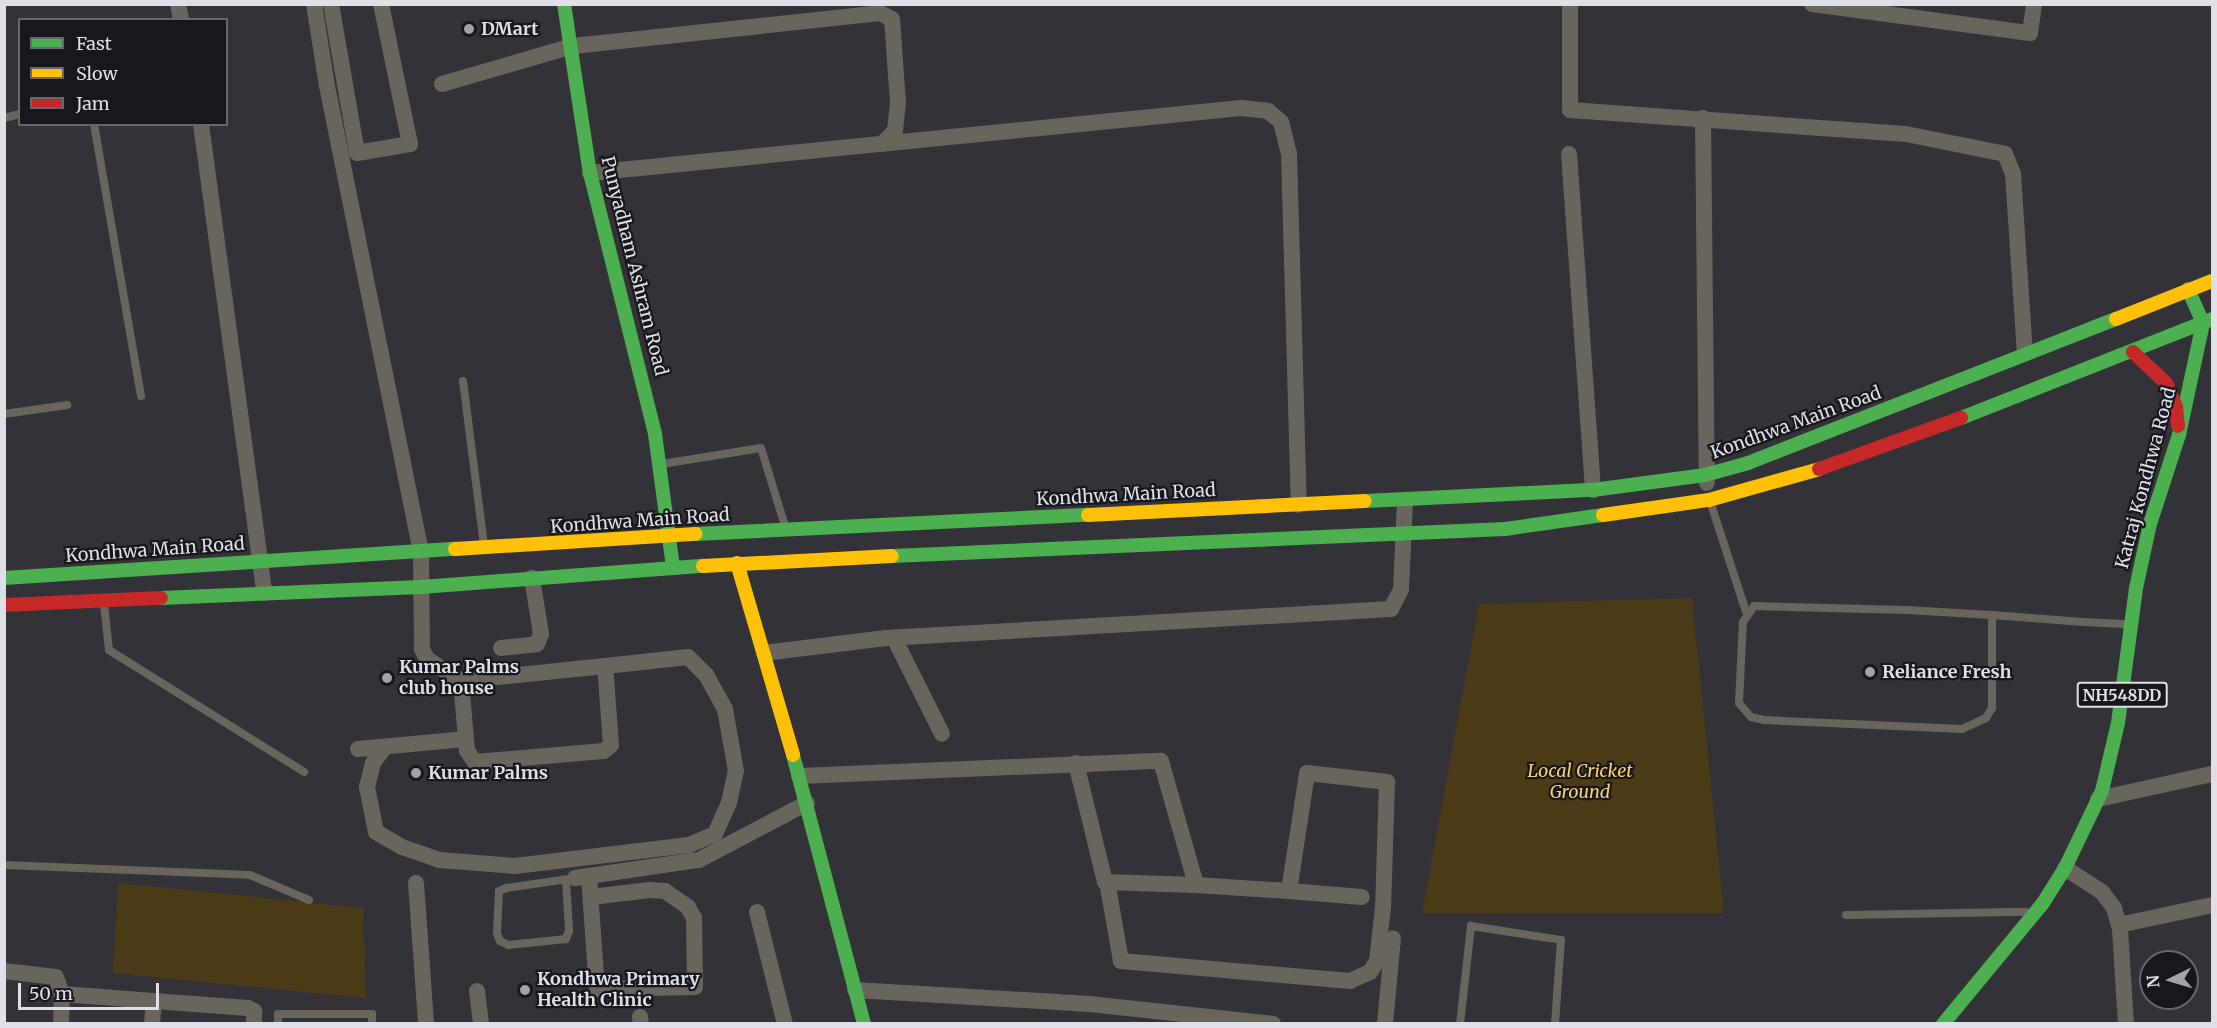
<!DOCTYPE html>
<html>
<head>
<meta charset="utf-8">
<style>
  body { margin:0 }
  #map { position:relative; width:2217px; height:1028px; overflow:hidden; background:#323238; font-family:Merriweather,serif }
  div>[style] { position:absolute }
  .green>* { inset:0; background:#4b3c17 }
  .lane>* { height:8px; margin:-4px; padding:0 4px; transform-origin:4px; border-radius:4px; background:#69655c }
  .street>* { height:16px; margin:-8px; padding:0 8px; transform-origin:8px; border-radius:8px; background:#69655c }
  .fast>* { height:14px; margin:-7px; padding:0 7px; transform-origin:7px; border-radius:7px; background:#4caf50 }
  .slow>* { height:14px; margin:-7px; padding:0 7px; transform-origin:7px; border-radius:7px; background:#ffc107 }
  .jam>* { height:14px; margin:-7px; padding:0 7px; transform-origin:7px; border-radius:7px; background:#c62828 }
  .dots>* { width:16px; height:16px; translate:-50% -50%; box-sizing:border-box; border:3px solid #18171e; border-radius:50% }
  span { translate:-50% -50%; white-space:nowrap; text-align:center; line-height:1.15; -webkit-text-stroke:4.5px #18171e; paint-order:stroke }
  .shield-label span { padding:2px 4px; background:#18171e; border:2px solid; border-radius:4px; -webkit-text-stroke-width:0 }
  .shield-label { font-size:16px; color:#dfdfe8; font-weight:700 }
  .poi-label { font-size:18px; color:#dfdfe8; font-weight:700 }
  .left { translate:0 -50%; text-align:left }
  .street-label { font-size:18px; color:#dfdfe8 }
  .park-label { font-size:18px; color:#f8d071; font-style:italic }
  .frame { position:absolute; inset:0; border:6px solid #dfdfe8; pointer-events:none }
  .legend { position:absolute; left:18px; top:18px; width:210px; height:108px; box-sizing:border-box; background:#18171e; border:2px solid #68676f; margin:0; padding:8px 10px; list-style:none; font-size:18px; color:#dfdfe8 }
  .legend li { display:flex; align-items:center; gap:12px; height:30px }
  .legend b { width:30px; border:2px solid #68676f }
  .north { position:absolute; left:2139px; top:950px; width:60px; height:60px; box-sizing:border-box; background:#18171e; border:2px solid #68676f; border-radius:50%; rotate:265deg; font-size:16px; font-weight:700; line-height:24px; text-align:center; color:#dfdfe8 }
  .north::after { content:''; display:block; margin:auto; width:21px; height:27px; background:#a2a2aa; clip-path:polygon(50% 0,100% 100%,50% 72%,0 100%) }
  .scale { position:absolute; left:18px; top:983px; width:141px; height:27px; box-sizing:border-box; border:3px solid #dfdfe8; border-top:0; padding-left:8px; font-size:18px; line-height:21px; white-space:nowrap; color:#dfdfe8; -webkit-text-stroke:4px #18171e; paint-order:stroke }
</style>
</head>
<body>
<div id="map">
  <div class="green">
    <i style="clip-path:polygon(1692px 598px,1724px 913px,1422px 913px,1479px 604px)"></i>
    <i style="clip-path:polygon(118px 883px,363px 908px,366px 998px,113px 973px)"></i>
  </div>
  <div class="lane">
    <i style="left:4px;top:118px;width:16px;rotate:-14deg"></i>
    <i style="left:94px;top:124px;width:276px;rotate:80.2deg"></i>
    <i style="left:463px;top:381px;width:164px;rotate:82.7deg"></i>
    <i style="left:4px;top:414px;width:64px;rotate:-8.1deg"></i>
    <i style="left:662px;top:464px;width:100px;rotate:-9.2deg"></i>
    <i style="left:761px;top:448px;width:82px;rotate:72.9deg"></i>
    <i style="left:1710px;top:501px;width:117px;rotate:72deg"></i>
    <i style="left:104px;top:604px;width:46px;rotate:83.8deg"></i>
    <i style="left:109px;top:650px;width:230px;rotate:32deg"></i>
    <i style="left:1992px;top:615px;width:93px;rotate:90deg"></i>
    <i style="left:1992px;top:708px;width:12px;rotate:121deg"></i>
    <i style="left:1986px;top:718px;width:26px;rotate:155deg"></i>
    <i style="left:1962px;top:729px;width:198px;rotate:-177.4deg"></i>
    <i style="left:1764px;top:720px;width:13px;rotate:-167deg"></i>
    <i style="left:1751px;top:717px;width:18px;rotate:-131deg"></i>
    <i style="left:1739px;top:703px;width:81px;rotate:-87.2deg"></i>
    <i style="left:1743px;top:622px;width:19px;rotate:-55deg"></i>
    <i style="left:1754px;top:606px;width:153px;rotate:1.5deg"></i>
    <i style="left:1907px;top:610px;width:85px;rotate:3.4deg"></i>
    <i style="left:1992px;top:615px;width:91px;rotate:4.4deg"></i>
    <i style="left:2083px;top:622px;width:42px;rotate:2.7deg"></i>
    <i style="left:4px;top:865px;width:246px;rotate:2.3deg"></i>
    <i style="left:250px;top:875px;width:64px;rotate:23deg"></i>
    <i style="left:566px;top:880px;width:51px;rotate:86.6deg"></i>
    <i style="left:569px;top:931px;width:9px;rotate:111deg"></i>
    <i style="left:566px;top:939px;width:58px;rotate:174.1deg"></i>
    <i style="left:508px;top:945px;width:9px;rotate:-153deg"></i>
    <i style="left:500px;top:941px;width:9px;rotate:-111deg"></i>
    <i style="left:497px;top:933px;width:42px;rotate:-87.3deg"></i>
    <i style="left:499px;top:891px;width:8px;rotate:-23deg"></i>
    <i style="left:506px;top:888px;width:70px;rotate:-8.2deg"></i>
    <i style="left:1846px;top:915px;width:180px;rotate:-1deg"></i>
    <i style="left:278px;top:1024px;width:10px;rotate:-90deg"></i>
    <i style="left:278px;top:1014px;width:94px"></i>
    <i style="left:372px;top:1014px;width:10px;rotate:90deg"></i>
    <i style="left:1460px;top:1024px;width:99px;rotate:-83.6deg"></i>
    <i style="left:1471px;top:926px;width:91px;rotate:8.8deg"></i>
    <i style="left:1561px;top:940px;width:84px;rotate:94.1deg"></i>
  </div>
  <div class="street">
    <i style="left:178px;top:4px;width:16px;rotate:79deg"></i>
    <i style="left:314px;top:4px;width:83px;rotate:81deg"></i>
    <i style="left:327px;top:86px;width:477px;rotate:78.6deg"></i>
    <i style="left:421px;top:554px;width:95px;rotate:89.4deg"></i>
    <i style="left:422px;top:649px;width:11px;rotate:63deg"></i>
    <i style="left:427px;top:659px;width:40px;rotate:32.9deg"></i>
    <i style="left:461px;top:681px;width:70px;rotate:85.1deg"></i>
    <i style="left:467px;top:751px;width:14px;rotate:54deg"></i>
    <i style="left:475px;top:762px;width:129px;rotate:-4.9deg"></i>
    <i style="left:604px;top:751px;width:9px;rotate:-41deg"></i>
    <i style="left:611px;top:745px;width:79px;rotate:-94.3deg"></i>
    <i style="left:605px;top:666px;width:145px;rotate:174.1deg"></i>
    <i style="left:331px;top:4px;width:151px;rotate:80.1deg"></i>
    <i style="left:357px;top:153px;width:54px;rotate:-9.6deg"></i>
    <i style="left:410px;top:144px;width:143px;rotate:-101.7deg"></i>
    <i style="left:1570px;top:4px;width:106px;rotate:90deg"></i>
    <i style="left:1570px;top:110px;width:337px;rotate:4.1deg"></i>
    <i style="left:1906px;top:134px;width:101px;rotate:11.4deg"></i>
    <i style="left:2005px;top:154px;width:22px;rotate:68deg"></i>
    <i style="left:2013px;top:174px;width:180px;rotate:86.2deg"></i>
    <i style="left:1812px;top:4px;width:220px;rotate:7.6deg"></i>
    <i style="left:2030px;top:33px;width:29px;rotate:-82deg"></i>
    <i style="left:442px;top:84px;width:136px;rotate:-16.2deg"></i>
    <i style="left:573px;top:46px;width:309px;rotate:-6.1deg"></i>
    <i style="left:880px;top:13px;width:13px;rotate:27deg"></i>
    <i style="left:892px;top:19px;width:83px;rotate:85.9deg"></i>
    <i style="left:898px;top:102px;width:29px;rotate:96deg"></i>
    <i style="left:895px;top:131px;width:18px;rotate:135deg"></i>
    <i style="left:1703px;top:118px;width:365px;rotate:89.4deg"></i>
    <i style="left:201px;top:124px;width:473px;rotate:82.3deg"></i>
    <i style="left:1569px;top:154px;width:337px;rotate:85.9deg"></i>
    <i style="left:590px;top:173px;width:654px;rotate:-5.7deg"></i>
    <i style="left:1241px;top:108px;width:27px;rotate:6deg"></i>
    <i style="left:1268px;top:111px;width:17px;rotate:40deg"></i>
    <i style="left:1281px;top:122px;width:32px;rotate:76deg"></i>
    <i style="left:1289px;top:153px;width:352px;rotate:88.4deg"></i>
    <i style="left:894px;top:638px;width:107px;rotate:63.4deg"></i>
    <i style="left:501px;top:648px;width:36px;rotate:-6deg"></i>
    <i style="left:537px;top:644px;width:11px;rotate:-68deg"></i>
    <i style="left:541px;top:634px;width:57px;rotate:-99.1deg"></i>
    <i style="left:764px;top:653px;width:123px;rotate:-7deg"></i>
    <i style="left:886px;top:638px;width:506px;rotate:-3.29deg"></i>
    <i style="left:1391px;top:609px;width:22px;rotate:-63deg"></i>
    <i style="left:1401px;top:589px;width:89px;rotate:-87.4deg"></i>
    <i style="left:385px;top:747px;width:20px;rotate:127deg"></i>
    <i style="left:373px;top:763px;width:25px;rotate:104deg"></i>
    <i style="left:367px;top:787px;width:46px;rotate:78.7deg"></i>
    <i style="left:376px;top:832px;width:30px;rotate:30deg"></i>
    <i style="left:402px;top:847px;width:39px;rotate:19deg"></i>
    <i style="left:439px;top:860px;width:76px;rotate:4.5deg"></i>
    <i style="left:515px;top:866px;width:175px;rotate:-6.9deg"></i>
    <i style="left:689px;top:845px;width:28px;rotate:-23deg"></i>
    <i style="left:715px;top:834px;width:34px;rotate:-66deg"></i>
    <i style="left:729px;top:803px;width:33px;rotate:-78deg"></i>
    <i style="left:736px;top:771px;width:63px;rotate:-100.1deg"></i>
    <i style="left:725px;top:709px;width:38px;rotate:-119deg"></i>
    <i style="left:707px;top:676px;width:27px;rotate:-135deg"></i>
    <i style="left:688px;top:657px;width:83px;rotate:173.8deg"></i>
    <i style="left:358px;top:749px;width:107px;rotate:-5.3deg"></i>
    <i style="left:1076px;top:763px;width:122px;rotate:76.3deg"></i>
    <i style="left:1105px;top:882px;width:91px;rotate:1.9deg"></i>
    <i style="left:799px;top:776px;width:362px;rotate:-2.4deg"></i>
    <i style="left:1161px;top:761px;width:129px;rotate:74.2deg"></i>
    <i style="left:1196px;top:885px;width:93px;rotate:3.7deg"></i>
    <i style="left:1289px;top:891px;width:119px;rotate:-81.3deg"></i>
    <i style="left:1307px;top:773px;width:81px;rotate:6.4deg"></i>
    <i style="left:1387px;top:782px;width:125px;rotate:91.8deg"></i>
    <i style="left:1383px;top:907px;width:54px;rotate:96.3deg"></i>
    <i style="left:1377px;top:961px;width:13px;rotate:122deg"></i>
    <i style="left:1370px;top:972px;width:22px;rotate:156deg"></i>
    <i style="left:1350px;top:981px;width:230px;rotate:-175deg"></i>
    <i style="left:1121px;top:961px;width:80px;rotate:-100deg"></i>
    <i style="left:2098px;top:799px;width:117px;rotate:-12.4deg"></i>
    <i style="left:2065px;top:868px;width:44px;rotate:33deg"></i>
    <i style="left:2102px;top:892px;width:20px;rotate:53deg"></i>
    <i style="left:2114px;top:908px;width:22px;rotate:74deg"></i>
    <i style="left:2120px;top:929px;width:95px;rotate:86.4deg"></i>
    <i style="left:589px;top:876px;width:113px;rotate:86deg"></i>
    <i style="left:597px;top:989px;width:98px;rotate:-1.2deg"></i>
    <i style="left:695px;top:987px;width:69px;rotate:-90.8deg"></i>
    <i style="left:694px;top:918px;width:13px;rotate:-119deg"></i>
    <i style="left:688px;top:907px;width:28px;rotate:-145deg"></i>
    <i style="left:665px;top:891px;width:15px;rotate:-176deg"></i>
    <i style="left:650px;top:890px;width:59px;rotate:173.2deg"></i>
    <i style="left:575px;top:878px;width:125px;rotate:-8.3deg"></i>
    <i style="left:699px;top:860px;width:122px;rotate:-27.8deg"></i>
    <i style="left:416px;top:883px;width:141px;rotate:85.9deg"></i>
    <i style="left:1289px;top:891px;width:73px;rotate:4.7deg"></i>
    <i style="left:757px;top:912px;width:115px;rotate:76deg"></i>
    <i style="left:2119px;top:925px;width:95px;rotate:-12.1deg"></i>
    <i style="left:4px;top:971px;width:52px;rotate:6.6deg"></i>
    <i style="left:56px;top:977px;width:18px;rotate:71deg"></i>
    <i style="left:62px;top:994px;width:30px;rotate:92deg"></i>
    <i style="left:855px;top:990px;width:235px;rotate:3.4deg"></i>
    <i style="left:1090px;top:1004px;width:184px;rotate:6.2deg"></i>
    <i style="left:477px;top:991px;width:33px;rotate:83deg"></i>
    <i style="left:62px;top:994px;width:92px;rotate:4.4deg"></i>
    <i style="left:154px;top:1001px;width:23px;rotate:95deg"></i>
    <i style="left:154px;top:1001px;width:94px;rotate:4.3deg"></i>
    <i style="left:248px;top:1008px;width:7px;rotate:27deg"></i>
    <i style="left:254px;top:1011px;width:13px;rotate:90deg"></i>
    <i style="left:640px;top:1017px;width:7px;rotate:82deg"></i>
    <i style="left:1385px;top:1024px;width:86px;rotate:-84.7deg"></i>
  </div>
  <div class="fast">
    <i style="left:564px;top:4px;width:171px;rotate:81.3deg"></i>
    <i style="left:590px;top:173px;width:269px;rotate:76deg"></i>
    <i style="left:655px;top:434px;width:135px;rotate:82.3deg"></i>
    <i style="left:1961px;top:418px;width:270px;rotate:-21.5deg"></i>
    <i style="left:1365px;top:501px;width:228px;rotate:-2.8deg"></i>
    <i style="left:1593px;top:490px;width:113px;rotate:-7.6deg"></i>
    <i style="left:1705px;top:475px;width:45px;rotate:-15.6deg"></i>
    <i style="left:1748px;top:463px;width:395px;rotate:-21.4deg"></i>
    <i style="left:696px;top:534px;width:392px;rotate:-2.8deg"></i>
    <i style="left:892px;top:556px;width:614px;rotate:-2.52deg"></i>
    <i style="left:1505px;top:529px;width:99px;rotate:-8.1deg"></i>
    <i style="left:4px;top:578px;width:452px;rotate:-3.7deg"></i>
    <i style="left:161px;top:598px;width:260px;rotate:-2.4deg"></i>
    <i style="left:421px;top:587px;width:283px;rotate:-4.3deg"></i>
    <i style="left:793px;top:755px;width:278px;rotate:75.2deg"></i>
    <i style="left:1943px;top:1024px;width:157px;rotate:-50.4deg"></i>
    <i style="left:2043px;top:903px;width:41px;rotate:-57.8deg"></i>
    <i style="left:2065px;top:868px;width:85px;rotate:-64.3deg"></i>
    <i style="left:2102px;top:791px;width:70px;rotate:-76.8deg"></i>
    <i style="left:2118px;top:723px;width:136px;rotate:-82.4deg"></i>
    <i style="left:2136px;top:588px;width:66px;rotate:-77.7deg"></i>
    <i style="left:2150px;top:524px;width:94px;rotate:-72deg"></i>
    <i style="left:2179px;top:435px;width:115px;rotate:-77.9deg"></i>
    <i style="left:2203px;top:323px;width:37px;rotate:-114deg"></i>
  </div>
  <div class="slow">
    <i style="left:2116px;top:319px;width:103px;rotate:-21.6deg"></i>
    <i style="left:1088px;top:515px;width:277px;rotate:-2.9deg"></i>
    <i style="left:1603px;top:515px;width:107px;rotate:-8.1deg"></i>
    <i style="left:1709px;top:500px;width:114px;rotate:-15.7deg"></i>
    <i style="left:455px;top:549px;width:241px;rotate:-3.6deg"></i>
    <i style="left:737px;top:563px;width:200px;rotate:73.7deg"></i>
    <i style="left:703px;top:566px;width:189px;rotate:-3deg"></i>
  </div>
  <div class="jam">
    <i style="left:2133px;top:352px;width:45px;rotate:43.2deg"></i>
    <i style="left:2166px;top:383px;width:26px;rotate:67deg"></i>
    <i style="left:2176px;top:407px;width:19px;rotate:84deg"></i>
    <i style="left:1819px;top:469px;width:151px;rotate:-19.8deg"></i>
    <i style="left:4px;top:605px;width:157px;rotate:-2.6deg"></i>
  </div>
  <div class="dots">
    <i style="left:469px;top:29px;background:#a2a2aa"></i>
    <i style="left:1870px;top:672px;background:#a2a2aa"></i>
    <i style="left:387px;top:678px;background:#a2a2aa"></i>
    <i style="left:416px;top:773px;background:#a2a2aa"></i>
    <i style="left:525px;top:990px;background:#a2a2aa"></i>
  </div>
  <div class="shield-label">
    <span style="left:2122px;top:695px">NH548DD</span>
  </div>
  <div class="poi-label">
    <span class="left" style="left:481px;top:29px">DMart</span>
    <span class="left" style="left:399px;top:678px">Kumar Palms<br>club house</span>
    <span class="left" style="left:1882px;top:672px">Reliance Fresh</span>
    <span class="left" style="left:428px;top:773px">Kumar Palms</span>
    <span class="left" style="left:537px;top:990px">Kondhwa Primary<br>Health Clinic</span>
  </div>
  <div class="street-label">
    <span style="left:634px;top:266px;rotate:76deg">Punyadham Ashram Road</span>
    <span style="left:1796px;top:423px;rotate:-20deg">Kondhwa Main Road</span>
    <span style="left:2146px;top:478px;rotate:-75deg">Katraj Kondhwa Road</span>
    <span style="left:1126px;top:495px;rotate:-3deg">Kondhwa Main Road</span>
    <span style="left:640px;top:521px;rotate:-4deg">Kondhwa Main Road</span>
    <span style="left:155px;top:550px;rotate:-4deg">Kondhwa Main Road</span>
  </div>
  <div class="park-label">
    <span style="left:1580px;top:782px">Local Cricket<br>Ground</span>
  </div>
  <div class="frame"></div>
  <ul class="legend">
  <li><b style="height:8px;background:#4caf50"></b>Fast</li>
  <li><b style="height:8px;background:#ffc107"></b>Slow</li>
  <li><b style="height:8px;background:#c62828"></b>Jam</li>
  </ul>
  <div class="north">N</div>
  <div class="scale">50 m</div>
</div>
</body>
</html>
